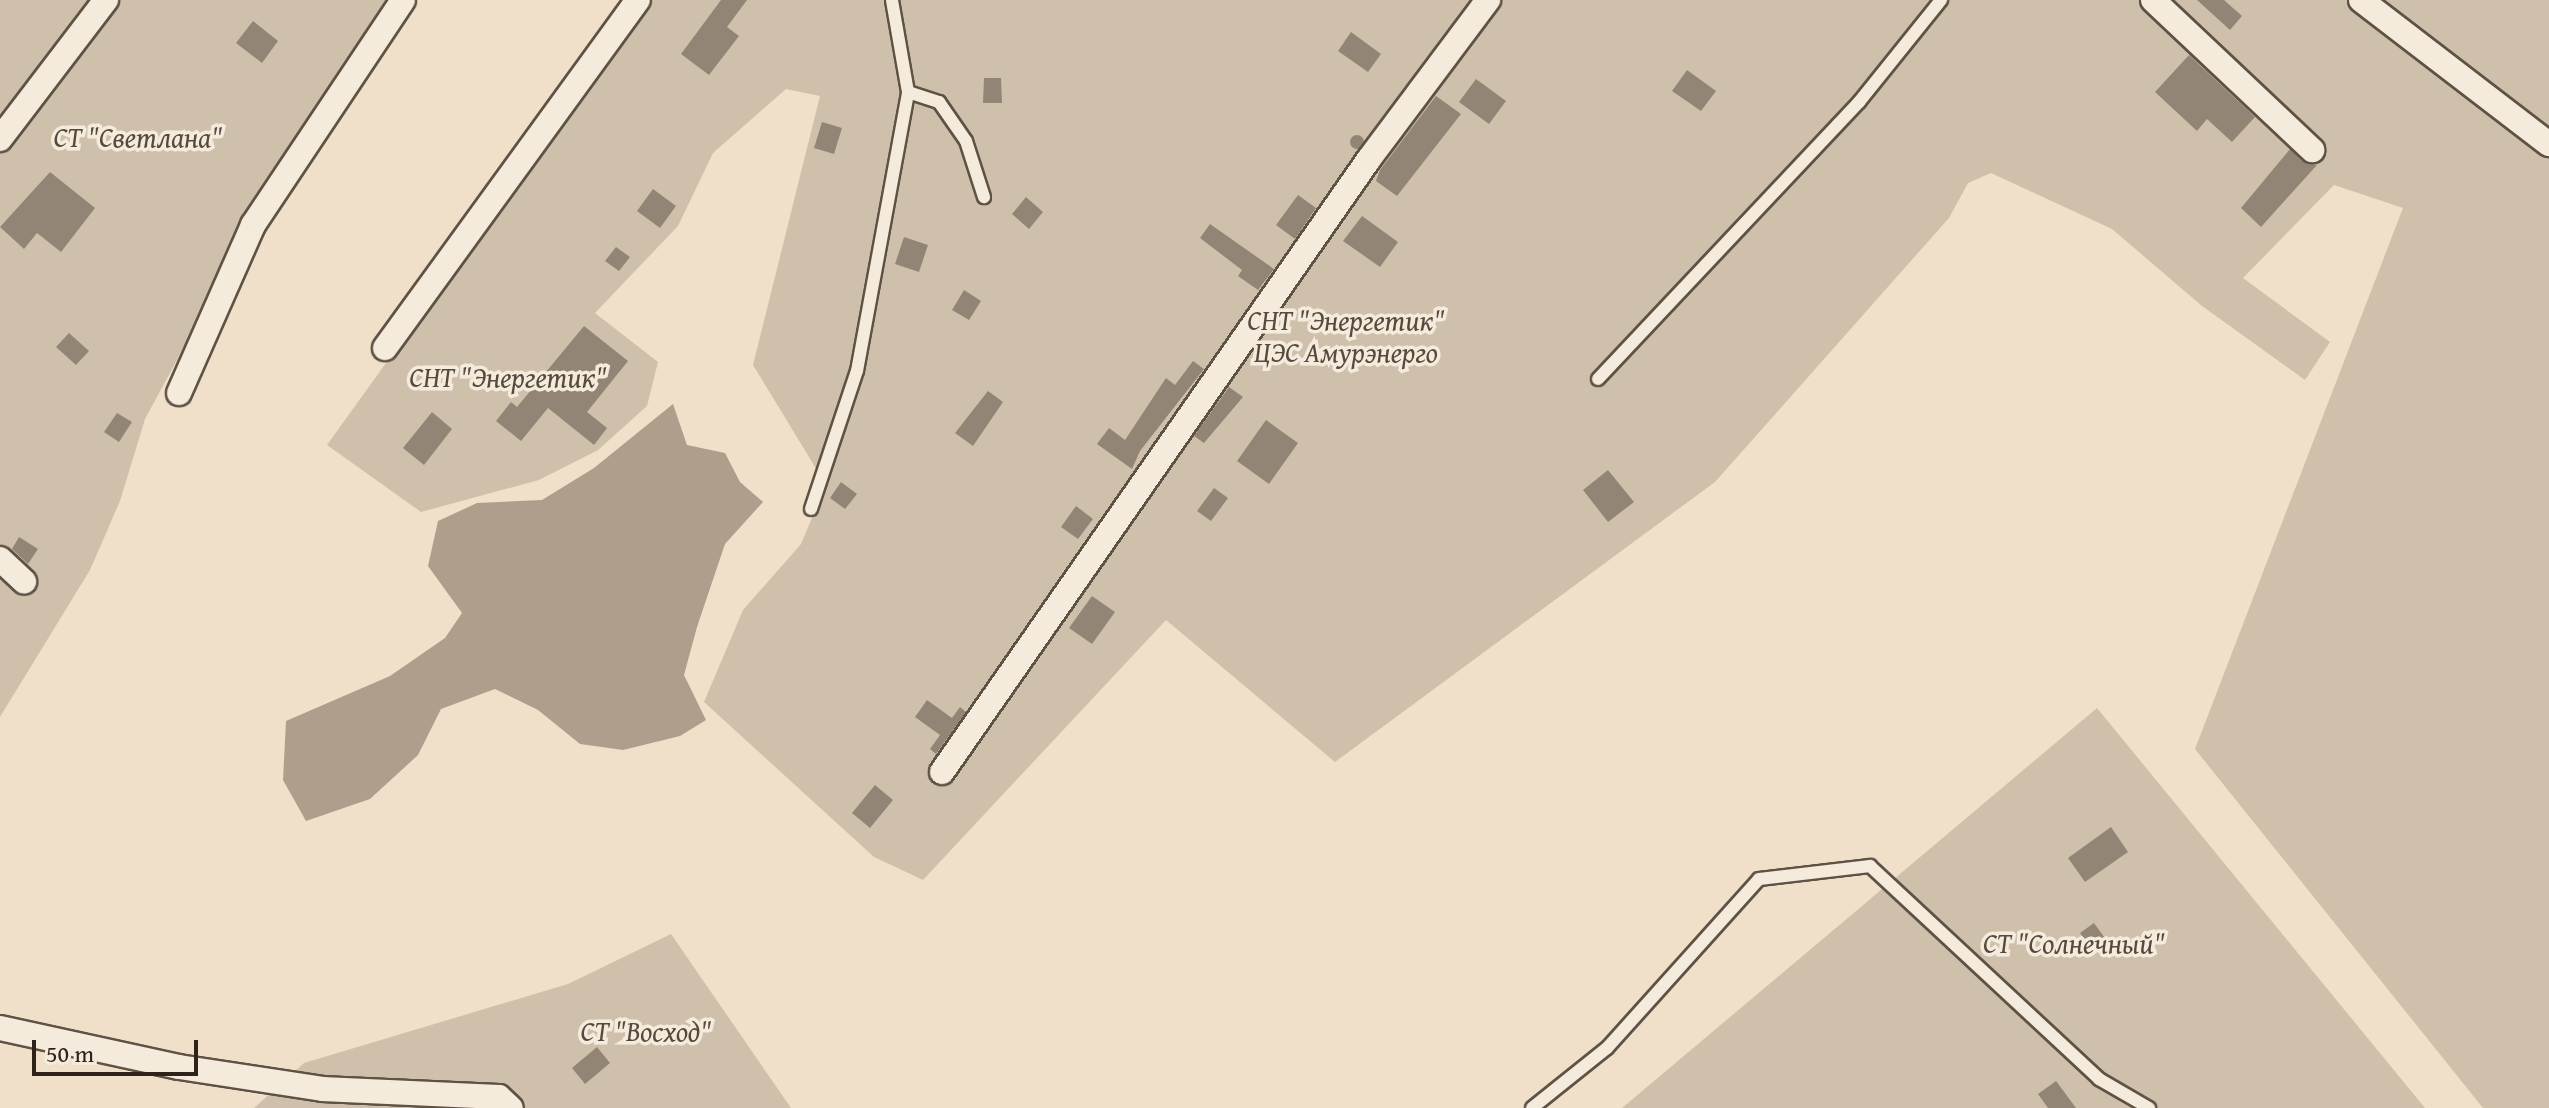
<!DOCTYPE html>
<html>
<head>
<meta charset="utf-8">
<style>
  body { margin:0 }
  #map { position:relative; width:2549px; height:1108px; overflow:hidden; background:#f0e0c9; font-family:"Gentium Book Plus",serif }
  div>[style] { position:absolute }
  .green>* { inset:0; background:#cfc0ab }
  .water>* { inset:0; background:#ae9f8d }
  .building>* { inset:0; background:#938575 }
  .round { border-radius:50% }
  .roads { filter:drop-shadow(2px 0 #5e5245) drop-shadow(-2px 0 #5e5245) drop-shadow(0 2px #5e5245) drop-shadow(0 -2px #5e5245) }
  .lane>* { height:12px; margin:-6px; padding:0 6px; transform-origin:6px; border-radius:6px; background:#f5ebdc }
  .street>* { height:24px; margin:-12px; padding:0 12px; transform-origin:12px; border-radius:12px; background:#f5ebdc }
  span { translate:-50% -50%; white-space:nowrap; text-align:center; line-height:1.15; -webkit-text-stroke:7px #f5ebdc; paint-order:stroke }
  .park-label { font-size:28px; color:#564a3e; font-style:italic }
  .scale { position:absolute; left:32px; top:1040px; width:166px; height:36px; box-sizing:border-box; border:4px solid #2e2219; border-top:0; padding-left:10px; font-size:24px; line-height:28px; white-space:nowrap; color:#2e2219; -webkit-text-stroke:6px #f5ebdc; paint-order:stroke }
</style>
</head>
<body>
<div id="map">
  <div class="green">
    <i style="clip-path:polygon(0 0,393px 0,363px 38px,288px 158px,203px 312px,145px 419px,120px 501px,90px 570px,0 717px)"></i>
    <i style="clip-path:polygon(647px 0,2549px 0,2549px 1108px,2483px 1108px,2195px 749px,2403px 208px,2334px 185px,2243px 278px,2330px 342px,2305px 380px,2202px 306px,2112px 229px,1991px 173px,1968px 183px,1949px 218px,1715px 482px,1335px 762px,1166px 620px,923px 880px,874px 857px,704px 702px,743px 610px,801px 544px,826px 485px,753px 365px,820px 96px,786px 89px,713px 153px,678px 226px,595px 313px,658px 362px,647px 406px,598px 450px,539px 480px,421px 512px,327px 445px)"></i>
    <i style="clip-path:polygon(2097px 708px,2425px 1108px,1622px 1108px)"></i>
    <i style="clip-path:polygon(671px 934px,791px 1108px,254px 1108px,304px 1063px,568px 984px)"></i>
  </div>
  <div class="water">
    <i style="clip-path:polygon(673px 404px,687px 445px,725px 453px,740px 482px,763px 502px,725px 544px,697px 627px,684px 675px,706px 720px,680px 736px,623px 750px,580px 744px,538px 710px,495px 689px,441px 709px,418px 755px,370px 799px,306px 821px,283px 780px,286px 721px,390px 676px,445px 638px,462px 613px,428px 566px,438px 521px,477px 503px,542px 500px,594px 468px)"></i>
  </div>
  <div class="building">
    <i style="clip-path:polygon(721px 0,747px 0,727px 27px,739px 36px,709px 75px,681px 54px)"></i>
    <i style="clip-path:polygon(2197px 0,2224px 0,2242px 16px,2230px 30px)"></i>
    <i style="clip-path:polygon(253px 21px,278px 41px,262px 63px,236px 43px)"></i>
    <i style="clip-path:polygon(1351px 32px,1381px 54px,1368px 72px,1338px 51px)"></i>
    <i style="clip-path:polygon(2189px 55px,2255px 117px,2232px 142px,2207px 119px,2197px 131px,2155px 92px)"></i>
    <i style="clip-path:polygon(1687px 70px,1716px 91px,1701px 111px,1672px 91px)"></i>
    <i style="clip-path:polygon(984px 78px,1001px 78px,1002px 103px,983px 103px)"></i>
    <i style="clip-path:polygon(1476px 79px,1506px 101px,1489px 124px,1459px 102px)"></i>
    <i style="clip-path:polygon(1436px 96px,1461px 114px,1397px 196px,1376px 181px,1380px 170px)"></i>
    <i style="clip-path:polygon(822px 122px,842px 128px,834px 154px,814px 148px)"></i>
    <i class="round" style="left:1350px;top:135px;width:14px;height:14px"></i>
    <i style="clip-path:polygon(2290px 149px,2302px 161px,2317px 165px,2261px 227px,2241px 208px)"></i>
    <i style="clip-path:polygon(50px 172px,95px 208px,61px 252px,37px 233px,24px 249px,0 227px)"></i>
    <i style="clip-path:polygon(653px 189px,676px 206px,660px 228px,637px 211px)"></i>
    <i style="clip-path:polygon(1298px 195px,1316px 208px,1295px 239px,1276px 225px)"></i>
    <i style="clip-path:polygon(1026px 197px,1043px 212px,1029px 229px,1012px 214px)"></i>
    <i style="clip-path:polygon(1362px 216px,1398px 242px,1380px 267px,1343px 241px)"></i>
    <i style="clip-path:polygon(1210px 224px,1274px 269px,1258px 290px,1238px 276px,1242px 270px,1200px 238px)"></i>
    <i style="clip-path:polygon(904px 237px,928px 245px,919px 272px,895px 264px)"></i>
    <i style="clip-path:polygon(616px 247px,630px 257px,619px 271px,605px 261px)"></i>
    <i style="clip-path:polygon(964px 290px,981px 301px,969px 320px,952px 310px)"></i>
    <i style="clip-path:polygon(584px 326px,628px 361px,587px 412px,607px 428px,594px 445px,548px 408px,521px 441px,496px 421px,511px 402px,517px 407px)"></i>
    <i style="clip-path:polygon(69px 333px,89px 351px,76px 365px,56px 347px)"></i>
    <i style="clip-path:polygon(1193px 361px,1204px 369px,1140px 451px,1132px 469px,1097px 444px,1109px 428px,1125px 440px,1166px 378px,1175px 385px)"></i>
    <i style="clip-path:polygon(1229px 387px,1243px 397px,1204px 443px,1194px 436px)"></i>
    <i style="clip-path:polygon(988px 391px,1003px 402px,973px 446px,955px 433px)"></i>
    <i style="clip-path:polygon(432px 412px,452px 429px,424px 465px,403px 448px)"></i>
    <i style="clip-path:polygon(117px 413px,132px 422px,119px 442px,104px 432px)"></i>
    <i style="clip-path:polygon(1266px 420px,1298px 443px,1269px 484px,1237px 461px)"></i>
    <i style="clip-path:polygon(1608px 470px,1634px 502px,1608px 522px,1583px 490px)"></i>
    <i style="clip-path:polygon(841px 482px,857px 494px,845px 509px,830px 498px)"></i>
    <i style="clip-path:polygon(1214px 488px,1228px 498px,1211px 521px,1197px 511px)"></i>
    <i style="clip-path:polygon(1076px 506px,1093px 519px,1078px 539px,1061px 527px)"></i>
    <i style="clip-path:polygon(19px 537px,38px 549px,28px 564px,12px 549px)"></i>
    <i style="clip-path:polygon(1092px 596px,1115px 612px,1092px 644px,1069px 628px)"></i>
    <i style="clip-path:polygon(927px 700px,952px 718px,960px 707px,966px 712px,936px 754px,930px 749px,940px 735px,915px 717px)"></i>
    <i style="clip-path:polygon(875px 785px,893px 800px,870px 828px,852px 813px)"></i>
    <i style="clip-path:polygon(2111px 827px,2128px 852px,2085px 882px,2068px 858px)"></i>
    <i style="clip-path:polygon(2094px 923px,2107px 941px,2092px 951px,2080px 933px)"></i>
    <i style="clip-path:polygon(597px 1047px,610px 1063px,585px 1084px,572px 1068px)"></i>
    <i style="clip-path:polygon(2056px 1081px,2076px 1108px,2048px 1108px,2038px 1094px)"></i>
  </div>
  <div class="roads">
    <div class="lane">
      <i style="left:908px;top:92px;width:33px;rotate:18deg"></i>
      <i style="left:939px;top:102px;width:47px;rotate:55.3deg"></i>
      <i style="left:966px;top:141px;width:59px;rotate:72.2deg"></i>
      <i style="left:1598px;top:379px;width:381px;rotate:-46.7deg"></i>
      <i style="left:1859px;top:102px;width:131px;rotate:-51.2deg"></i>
      <i style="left:811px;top:509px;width:145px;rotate:-71.6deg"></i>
      <i style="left:857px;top:371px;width:284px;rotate:-79.6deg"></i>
      <i style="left:908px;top:92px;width:93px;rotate:-99.9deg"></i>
      <i style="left:1532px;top:1108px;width:96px;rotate:-38.7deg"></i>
      <i style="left:1607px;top:1048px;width:227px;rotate:-48deg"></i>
      <i style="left:1759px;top:879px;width:112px;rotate:-6.7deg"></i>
      <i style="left:1870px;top:866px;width:313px;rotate:42.9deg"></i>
      <i style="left:2099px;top:1079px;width:58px;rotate:30.1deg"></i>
    </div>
    <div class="street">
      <i style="left:2153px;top:0;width:219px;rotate:43.3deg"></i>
      <i style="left:2361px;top:0;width:237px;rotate:37.5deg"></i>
      <i style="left:0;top:139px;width:175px;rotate:-52.7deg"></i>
      <i style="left:385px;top:348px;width:430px;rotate:-54deg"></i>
      <i style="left:179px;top:393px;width:184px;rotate:-66.2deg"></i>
      <i style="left:253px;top:225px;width:270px;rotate:-56.3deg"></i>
      <i style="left:0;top:559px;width:33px;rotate:43deg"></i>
      <i style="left:942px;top:772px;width:747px;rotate:-55.14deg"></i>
      <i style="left:1369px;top:159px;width:199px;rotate:-53.2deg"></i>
      <i style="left:0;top:1028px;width:183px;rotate:12.3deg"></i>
      <i style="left:179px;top:1067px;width:145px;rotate:8.7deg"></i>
      <i style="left:322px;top:1089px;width:177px;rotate:2.6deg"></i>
      <i style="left:499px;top:1097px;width:16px;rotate:43deg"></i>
    </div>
  </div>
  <div class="park-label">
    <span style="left:138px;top:137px">СТ "Светлана"</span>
    <span style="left:1346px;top:336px">СНТ "Энергетик"<br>ЦЭС Амурэнерго</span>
    <span style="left:508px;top:377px">СНТ "Энергетик"</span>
    <span style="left:2074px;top:943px">СТ "Солнечный"</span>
    <span style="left:646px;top:1031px">СТ "Восход"</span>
  </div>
  <div class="scale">50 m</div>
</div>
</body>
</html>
